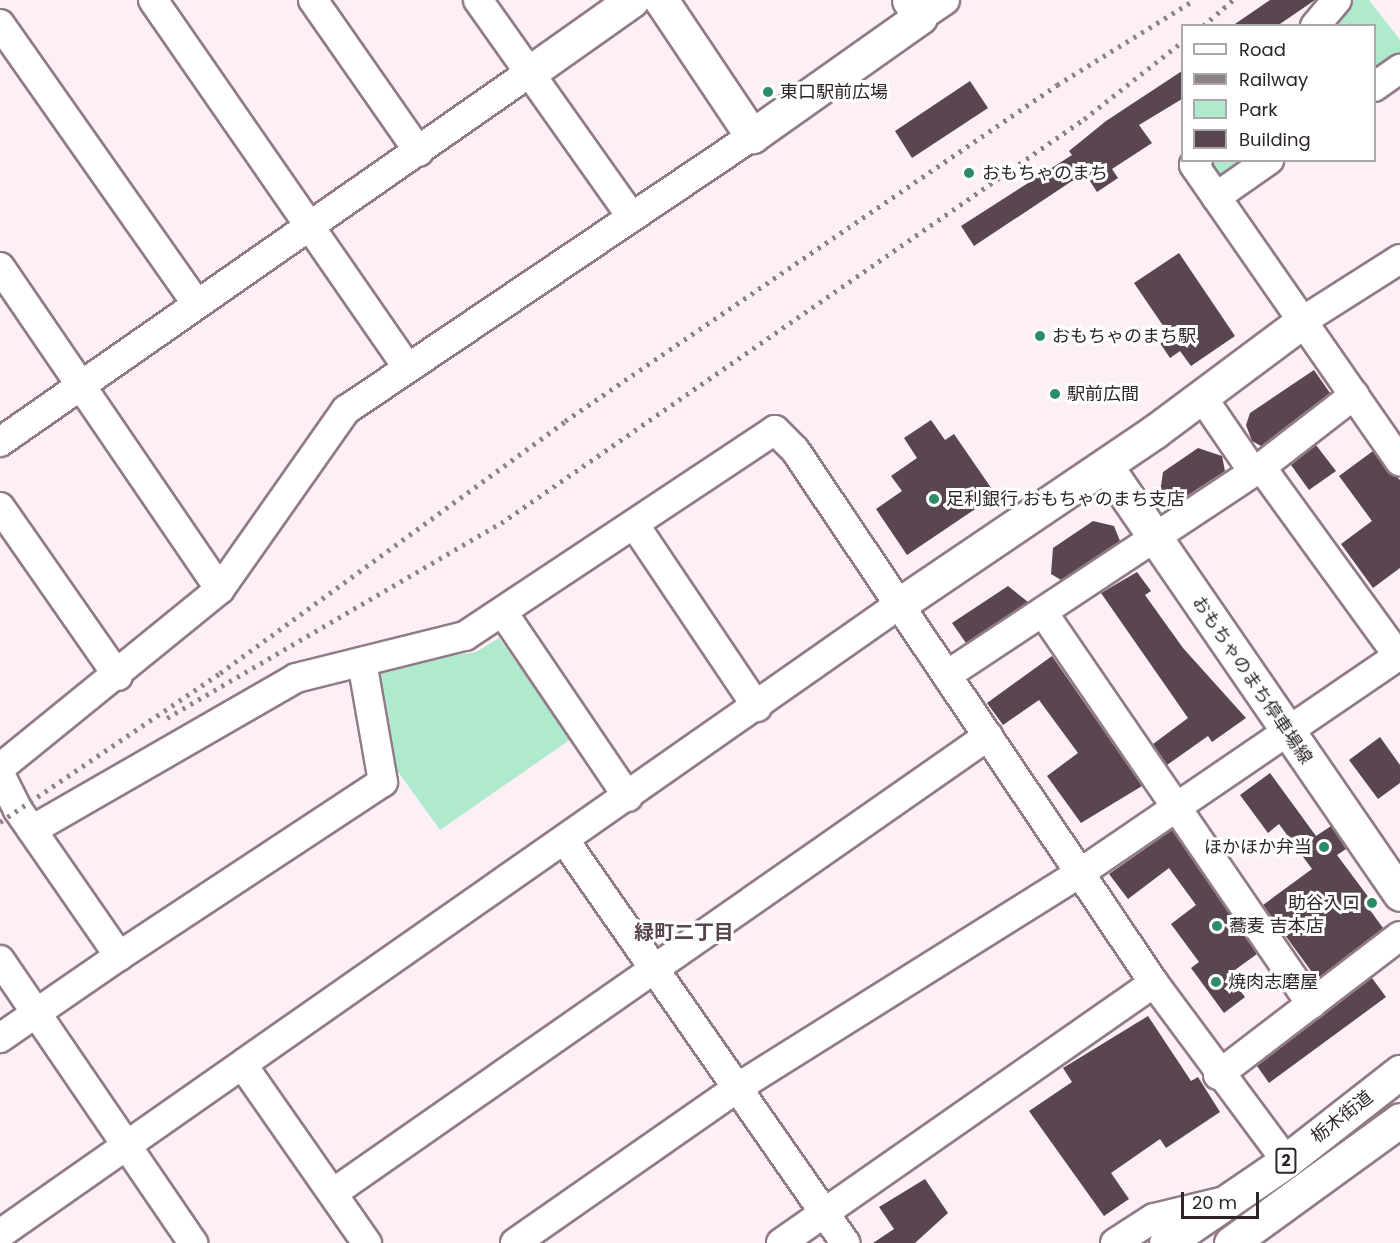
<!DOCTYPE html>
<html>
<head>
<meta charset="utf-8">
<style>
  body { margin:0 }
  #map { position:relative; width:1400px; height:1243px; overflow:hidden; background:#fdeff6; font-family:Poppins,"Noto Sans JP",sans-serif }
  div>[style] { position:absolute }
  .green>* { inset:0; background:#b0eace }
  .building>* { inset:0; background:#594650 }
  .roads { filter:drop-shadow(2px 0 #907b87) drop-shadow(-2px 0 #907b87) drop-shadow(0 2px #907b87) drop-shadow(0 -2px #907b87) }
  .street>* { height:28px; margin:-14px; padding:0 14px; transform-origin:14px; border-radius:14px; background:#fff }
  .secondary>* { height:33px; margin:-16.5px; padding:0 16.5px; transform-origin:16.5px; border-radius:16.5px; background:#fff }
  .primary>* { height:33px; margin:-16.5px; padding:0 16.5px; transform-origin:16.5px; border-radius:16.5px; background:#fff }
  .rail>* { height:4.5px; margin-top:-2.25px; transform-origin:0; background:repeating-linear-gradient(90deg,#8c8186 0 3px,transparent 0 9px) }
  .dots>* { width:16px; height:16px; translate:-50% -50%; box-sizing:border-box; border:3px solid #fff; border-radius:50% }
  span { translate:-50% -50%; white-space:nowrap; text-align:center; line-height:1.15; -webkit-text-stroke:6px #fff; paint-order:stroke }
  .shield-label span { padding:2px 4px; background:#fff; border:2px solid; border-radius:4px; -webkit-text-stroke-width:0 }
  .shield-label { font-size:16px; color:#2d2529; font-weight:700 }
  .poi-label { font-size:18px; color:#2d2529 }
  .left { translate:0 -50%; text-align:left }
  .right { translate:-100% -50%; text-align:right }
  .street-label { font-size:18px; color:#2d2529 }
  .neighbourhood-label { font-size:20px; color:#57444f; font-weight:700 }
  .legend { position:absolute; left:1181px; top:24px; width:195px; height:138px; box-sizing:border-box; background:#fff; border:2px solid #aba8a9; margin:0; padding:8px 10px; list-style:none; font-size:18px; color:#2d2529 }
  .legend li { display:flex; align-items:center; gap:12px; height:30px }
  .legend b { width:30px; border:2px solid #aba8a9 }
  .scale { position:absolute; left:1181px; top:1192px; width:78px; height:27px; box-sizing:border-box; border:3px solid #2d2529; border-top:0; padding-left:8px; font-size:18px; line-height:21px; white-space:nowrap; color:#2d2529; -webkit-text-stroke:4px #fff; paint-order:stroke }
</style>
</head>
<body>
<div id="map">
  <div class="green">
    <i style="clip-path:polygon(1337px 0,1369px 0,1400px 40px,1400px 69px,1375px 87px,1374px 26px,1315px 26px)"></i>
    <i style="clip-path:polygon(1198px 161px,1269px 161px,1216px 197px)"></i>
    <i style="clip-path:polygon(499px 638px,571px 739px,440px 830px,396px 769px,373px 667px,476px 652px)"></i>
  </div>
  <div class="building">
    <i style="clip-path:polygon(1270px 0,1315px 0,1277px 26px,1232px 26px)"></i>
    <i style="clip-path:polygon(1182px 71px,1182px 99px,1139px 125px,1152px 143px,1112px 169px,1118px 178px,1097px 192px,1088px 178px,1072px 181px,974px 246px,961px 226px,1072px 155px,1069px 151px,1106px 121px)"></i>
    <i style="clip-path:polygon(970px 81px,988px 108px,912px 158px,895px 131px)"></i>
    <i style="clip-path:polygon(1179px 253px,1235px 336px,1191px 366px,1180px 351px,1170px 358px,1158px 340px,1168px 333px,1134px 283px)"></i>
    <i style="clip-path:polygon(1314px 370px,1330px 393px,1261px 446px,1252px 441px,1246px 425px,1250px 413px)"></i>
    <i style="clip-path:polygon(931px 420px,945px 440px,954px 434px,996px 495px,907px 555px,876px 509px,902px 491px,891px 476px,917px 458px,904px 438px)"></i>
    <i style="clip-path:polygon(1316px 445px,1336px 471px,1309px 490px,1291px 465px)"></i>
    <i style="clip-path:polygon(1198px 448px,1222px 456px,1225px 471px,1173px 505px,1160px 493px,1163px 472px)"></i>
    <i style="clip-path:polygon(1373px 451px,1400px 480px,1400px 568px,1373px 588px,1341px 544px,1372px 521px,1339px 476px)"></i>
    <i style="clip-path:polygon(1093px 521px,1114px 526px,1120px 541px,1061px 580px,1051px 574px,1053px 548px)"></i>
    <i style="clip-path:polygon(1137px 572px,1151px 591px,1145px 595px,1183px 648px,1246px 718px,1212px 742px,1208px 736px,1167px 765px,1153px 744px,1188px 718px,1101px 593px)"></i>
    <i style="clip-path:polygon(1008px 586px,1028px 602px,966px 643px,952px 623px)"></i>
    <i style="clip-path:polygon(1052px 656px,1142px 786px,1081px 823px,1047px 776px,1078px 753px,1039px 700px,1003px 725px,987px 703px)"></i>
    <i style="clip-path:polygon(1380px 737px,1400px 765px,1400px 783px,1378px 799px,1349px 760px)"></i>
    <i style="clip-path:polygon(1270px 773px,1316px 836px,1331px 826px,1346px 849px,1337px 855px,1372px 902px,1367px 906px,1383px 928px,1317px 979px,1263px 905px,1312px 869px,1279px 824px,1268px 833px,1240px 795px)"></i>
    <i style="clip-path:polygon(1172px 830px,1257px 954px,1228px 975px,1245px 997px,1224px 1013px,1191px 968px,1199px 962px,1171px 924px,1196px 905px,1169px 868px,1128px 899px,1109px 874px)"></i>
    <i style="clip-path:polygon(1372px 978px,1386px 997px,1269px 1083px,1257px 1066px)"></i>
    <i style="clip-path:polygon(1148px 1016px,1191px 1081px,1198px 1077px,1220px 1112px,1166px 1148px,1160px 1139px,1111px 1173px,1129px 1199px,1104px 1216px,1029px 1111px,1072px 1082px,1063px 1068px)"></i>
    <i style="clip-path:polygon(925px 1179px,948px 1213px,915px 1243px,873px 1243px,894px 1229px,879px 1207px)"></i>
  </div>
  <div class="roads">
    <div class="street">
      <i style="left:153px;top:0;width:445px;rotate:55.3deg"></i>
      <i style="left:313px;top:0;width:185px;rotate:55.1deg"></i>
      <i style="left:478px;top:0;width:265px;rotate:54.7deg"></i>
      <i style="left:920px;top:17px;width:30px;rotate:-34deg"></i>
      <i style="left:0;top:24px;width:342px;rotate:54.9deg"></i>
      <i style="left:1315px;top:26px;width:34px;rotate:-50deg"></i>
      <i style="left:1374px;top:87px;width:32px;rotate:-35deg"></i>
      <i style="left:1198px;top:160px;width:6px;rotate:129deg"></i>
      <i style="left:1194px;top:165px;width:361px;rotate:55.2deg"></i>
      <i style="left:1216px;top:197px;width:65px;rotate:-34.9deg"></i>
      <i style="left:0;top:267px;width:390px;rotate:55.7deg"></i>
      <i style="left:1304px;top:320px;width:114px;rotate:-32.4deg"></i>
      <i style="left:1202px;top:397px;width:88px;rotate:55.6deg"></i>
      <i style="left:0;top:442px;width:645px;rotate:-34.9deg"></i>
      <i style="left:1261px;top:467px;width:236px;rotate:54deg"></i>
      <i style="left:0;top:507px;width:206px;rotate:55.1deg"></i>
      <i style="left:636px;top:527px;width:217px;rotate:56.1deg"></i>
      <i style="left:504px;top:614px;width:221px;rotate:55.9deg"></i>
      <i style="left:1044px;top:614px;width:473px;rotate:55.6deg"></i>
      <i style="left:947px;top:675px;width:377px;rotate:-33.5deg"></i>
      <i style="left:1261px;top:467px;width:118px;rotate:-37.7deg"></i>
      <i style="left:0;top:768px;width:284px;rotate:-39.1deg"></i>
      <i style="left:220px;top:589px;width:219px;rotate:-54.9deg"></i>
      <i style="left:346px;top:410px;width:490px;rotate:-34deg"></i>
      <i style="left:0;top:774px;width:40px;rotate:63.4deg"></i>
      <i style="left:18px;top:810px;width:178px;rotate:55.3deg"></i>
      <i style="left:119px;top:956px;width:145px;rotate:145.4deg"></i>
      <i style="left:32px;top:830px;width:305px;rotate:-29.9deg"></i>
      <i style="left:296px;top:678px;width:174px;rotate:-14deg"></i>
      <i style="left:465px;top:636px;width:372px;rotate:-33.6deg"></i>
      <i style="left:775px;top:430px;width:28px;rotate:45deg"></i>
      <i style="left:795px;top:450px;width:643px;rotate:56.04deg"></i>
      <i style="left:1154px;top:983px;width:222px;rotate:53.4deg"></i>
      <i style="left:565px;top:841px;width:490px;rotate:55.1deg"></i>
      <i style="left:119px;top:956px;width:316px;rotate:-33.4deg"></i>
      <i style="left:383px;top:782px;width:122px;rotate:-99.9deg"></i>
      <i style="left:0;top:960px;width:343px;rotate:55.7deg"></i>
      <i style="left:244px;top:1067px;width:215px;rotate:55.1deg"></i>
      <i style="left:1218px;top:1075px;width:229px;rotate:-37.4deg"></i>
      <i style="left:333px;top:1193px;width:799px;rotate:-34.9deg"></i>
      <i style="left:0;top:1234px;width:1099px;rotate:-34.99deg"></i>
      <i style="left:515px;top:1243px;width:271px;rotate:-34.9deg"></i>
      <i style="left:737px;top:1088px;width:405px;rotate:-32.1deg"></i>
      <i style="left:1080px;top:873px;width:387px;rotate:-34.3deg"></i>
      <i style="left:781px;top:1243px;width:455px;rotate:-34.9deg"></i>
      <i style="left:1115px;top:1243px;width:46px;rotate:-32.7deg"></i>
      <i style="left:1154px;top:1218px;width:68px;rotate:-13.6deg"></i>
    </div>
    <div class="secondary">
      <i style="left:661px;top:0;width:164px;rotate:56.2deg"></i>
      <i style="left:752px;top:136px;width:206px;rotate:-35.3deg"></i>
      <i style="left:920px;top:17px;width:20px;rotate:-123deg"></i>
      <i style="left:529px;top:73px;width:126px;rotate:-35.3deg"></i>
      <i style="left:1106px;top:466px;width:519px;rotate:55.51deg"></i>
      <i style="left:900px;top:604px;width:307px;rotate:-34.1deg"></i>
      <i style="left:1154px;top:432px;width:187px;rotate:-36.7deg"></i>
    </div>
    <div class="primary">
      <i style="left:1166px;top:1243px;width:145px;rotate:-34.3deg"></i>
      <i style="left:1286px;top:1161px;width:145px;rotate:-38deg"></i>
      <i style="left:1231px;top:1243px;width:209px;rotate:-36deg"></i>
    </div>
  </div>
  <div class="rail">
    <i style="left:1203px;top:26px;width:40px;rotate:-41deg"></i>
    <i style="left:167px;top:718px;width:387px;rotate:-30.3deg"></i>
    <i style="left:501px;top:523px;width:709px;rotate:-34.72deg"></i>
    <i style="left:1084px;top:119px;width:125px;rotate:-38.2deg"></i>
    <i style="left:0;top:822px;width:266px;rotate:-34.1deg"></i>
    <i style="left:220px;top:673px;width:427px;rotate:-36.1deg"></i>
    <i style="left:565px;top:421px;width:596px;rotate:-34.33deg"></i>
    <i style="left:1057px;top:85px;width:161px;rotate:-31.8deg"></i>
  </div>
  <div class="dots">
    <i style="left:768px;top:92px;background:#2b8d67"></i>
    <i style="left:969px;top:173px;background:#2b8d67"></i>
    <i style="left:1040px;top:336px;background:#2b8d67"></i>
    <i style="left:1055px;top:394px;background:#2b8d67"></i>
    <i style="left:934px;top:499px;background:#2b8d67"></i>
    <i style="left:1324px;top:847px;background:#2b8d67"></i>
    <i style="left:1372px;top:903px;background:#2b8d67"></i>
    <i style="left:1217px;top:926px;background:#2b8d67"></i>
    <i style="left:1216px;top:982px;background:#2b8d67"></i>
  </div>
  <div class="shield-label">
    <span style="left:1286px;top:1161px">2</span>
  </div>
  <div class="poi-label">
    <span class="left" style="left:780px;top:92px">東口駅前広場</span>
    <span class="left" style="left:982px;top:173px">おもちゃのまち</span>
    <span class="left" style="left:1052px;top:336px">おもちゃのまち駅</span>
    <span class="left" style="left:1067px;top:394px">駅前広間</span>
    <span class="left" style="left:946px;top:499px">足利銀行 おもちゃのまち支店</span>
    <span class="right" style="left:1312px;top:847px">ほかほか弁当</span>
    <span class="right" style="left:1360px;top:903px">助谷入口</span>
    <span class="left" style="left:1229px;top:926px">蕎麦 吉本店</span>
    <span class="left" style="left:1228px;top:982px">焼肉志磨屋</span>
  </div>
  <div class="street-label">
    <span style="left:1252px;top:680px;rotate:56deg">おもちゃのまち停車場線</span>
    <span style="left:1342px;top:1117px;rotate:-38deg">栃木街道</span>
  </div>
  <div class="neighbourhood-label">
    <span style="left:684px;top:932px">緑町二丁目</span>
  </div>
  <ul class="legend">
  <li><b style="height:8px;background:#fff"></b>Road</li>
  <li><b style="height:8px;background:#8c8186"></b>Railway</li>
  <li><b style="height:16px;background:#b0eace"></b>Park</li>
  <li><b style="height:16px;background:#594650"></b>Building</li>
  </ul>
  <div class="scale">20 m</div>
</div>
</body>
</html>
